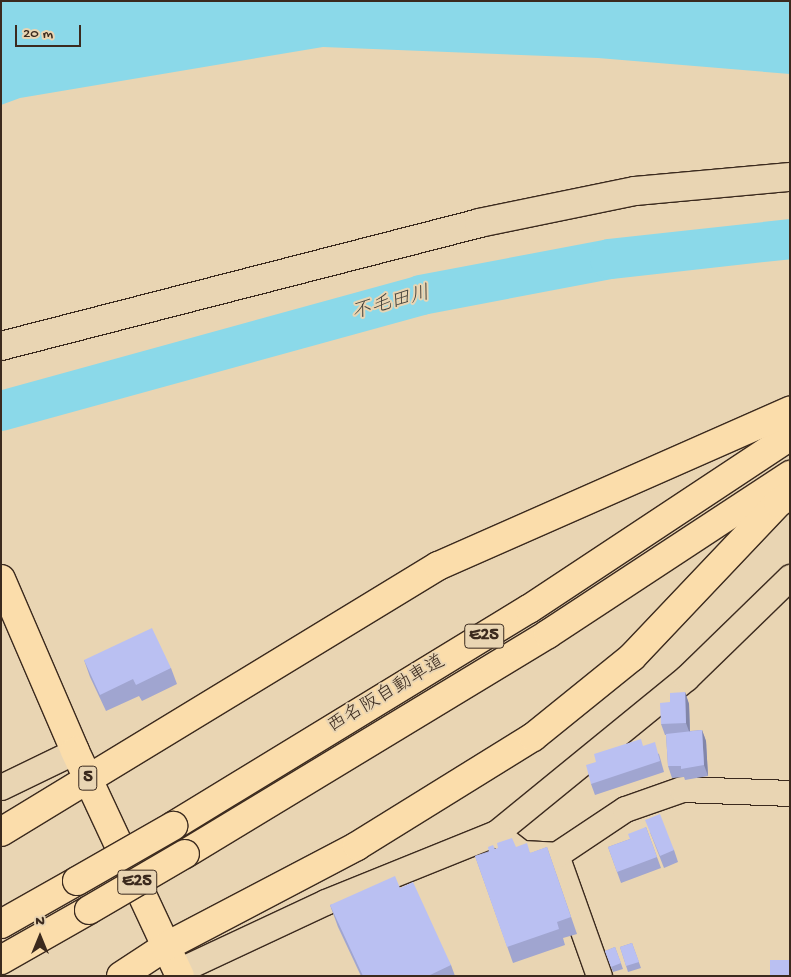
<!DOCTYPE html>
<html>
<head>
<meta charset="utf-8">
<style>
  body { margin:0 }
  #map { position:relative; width:791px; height:977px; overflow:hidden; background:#e9d5b3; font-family:"Gochi Hand","Klee One",sans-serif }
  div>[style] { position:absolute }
  .water>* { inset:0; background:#8bd9e9 }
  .river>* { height:40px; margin:-20px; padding:0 20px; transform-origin:20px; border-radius:20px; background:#8bd9e9 }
  .roads { filter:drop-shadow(1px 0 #3b2a1e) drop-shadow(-1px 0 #3b2a1e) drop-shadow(0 1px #3b2a1e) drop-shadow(0 -1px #3b2a1e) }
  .street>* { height:25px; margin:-12.5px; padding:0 12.5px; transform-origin:12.5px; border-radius:12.5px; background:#e9d5b3 }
  .secondary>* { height:28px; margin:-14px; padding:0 14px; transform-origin:14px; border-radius:14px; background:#e9d5b3 }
  .primary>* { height:28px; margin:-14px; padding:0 14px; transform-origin:14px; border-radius:14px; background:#fbddab }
  .highway>* { height:28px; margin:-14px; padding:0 14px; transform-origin:14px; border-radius:14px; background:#fbddab }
  .bridges { filter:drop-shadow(1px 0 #3b2a1e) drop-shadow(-1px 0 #3b2a1e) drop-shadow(0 1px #3b2a1e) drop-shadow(0 -1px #3b2a1e) }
  .highway-bridge>* { height:28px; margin:-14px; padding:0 14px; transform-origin:14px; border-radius:14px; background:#fbddab }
  .wall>* { inset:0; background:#a0a5d0 }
  .shaded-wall>* { inset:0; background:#8286a9 }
  .building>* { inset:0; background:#bac0f2 }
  span { translate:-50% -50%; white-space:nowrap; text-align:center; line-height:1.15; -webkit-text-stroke:4px #e9d5b3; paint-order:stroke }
  .shield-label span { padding:1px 4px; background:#e9d5b3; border:1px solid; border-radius:4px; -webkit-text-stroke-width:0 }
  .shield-label { font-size:18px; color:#3b2a1e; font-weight:700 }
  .street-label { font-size:19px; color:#3b2a1e }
  .water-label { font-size:20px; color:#47443c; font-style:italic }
  .frame { position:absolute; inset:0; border:2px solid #3b2a1e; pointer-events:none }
  .north { position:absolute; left:15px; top:912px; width:50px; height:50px; -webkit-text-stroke:4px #e9d5b3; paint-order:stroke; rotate:0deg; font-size:14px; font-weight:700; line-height:20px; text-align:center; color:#3b2a1e }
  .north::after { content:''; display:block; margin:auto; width:18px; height:22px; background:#3b2a1e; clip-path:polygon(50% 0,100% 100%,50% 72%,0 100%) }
  .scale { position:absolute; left:15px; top:25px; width:66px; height:22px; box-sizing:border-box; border:2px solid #3b2a1e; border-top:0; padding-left:6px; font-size:15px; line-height:18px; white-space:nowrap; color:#3b2a1e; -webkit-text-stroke:4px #e9d5b3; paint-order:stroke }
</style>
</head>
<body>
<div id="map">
  <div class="water">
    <i style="clip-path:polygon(1px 1px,790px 1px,790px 74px,598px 58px,323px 47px,20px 98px,1px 105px)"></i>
  </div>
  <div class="river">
    <i style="left:1px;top:411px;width:436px;rotate:-15.4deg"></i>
    <i style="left:421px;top:295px;width:192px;rotate:-10.8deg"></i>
    <i style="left:610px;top:259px;width:181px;rotate:-6.3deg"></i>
  </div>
  <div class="roads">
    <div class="street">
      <i style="left:1px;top:787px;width:82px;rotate:-25.9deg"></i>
      <i style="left:496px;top:833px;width:245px;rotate:-39.2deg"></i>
      <i style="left:686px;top:678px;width:145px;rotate:-44.2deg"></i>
      <i style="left:556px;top:855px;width:128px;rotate:70.4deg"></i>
      <i style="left:178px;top:971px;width:162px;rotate:-25.1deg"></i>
      <i style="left:325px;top:902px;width:184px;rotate:-22deg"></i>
      <i style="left:496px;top:833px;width:33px;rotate:38deg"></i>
      <i style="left:522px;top:853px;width:34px;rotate:3deg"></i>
      <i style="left:556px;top:855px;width:83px;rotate:-33.7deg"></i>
      <i style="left:625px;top:809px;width:60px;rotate:-19.3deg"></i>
      <i style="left:682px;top:789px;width:108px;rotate:2.1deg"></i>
    </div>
    <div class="secondary">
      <i style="left:1px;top:346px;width:494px;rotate:-14.4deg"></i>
      <i style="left:479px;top:223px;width:159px;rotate:-11.6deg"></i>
      <i style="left:635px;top:191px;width:156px;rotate:-5.2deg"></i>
    </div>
    <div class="primary">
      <i style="left:1px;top:579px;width:187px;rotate:66.7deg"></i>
      <i style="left:75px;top:751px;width:248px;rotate:65deg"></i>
    </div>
    <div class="highway">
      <i style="left:173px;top:826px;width:417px;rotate:-31.4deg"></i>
      <i style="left:529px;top:609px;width:313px;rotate:-33.5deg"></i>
      <i style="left:1px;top:832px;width:512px;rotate:-31.33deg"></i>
      <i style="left:438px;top:566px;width:385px;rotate:-23.8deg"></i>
      <i style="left:185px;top:854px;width:424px;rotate:-31.2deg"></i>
      <i style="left:548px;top:634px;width:290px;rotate:-33.3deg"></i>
      <i style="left:1px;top:924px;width:87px;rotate:-29.5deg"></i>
      <i style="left:1px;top:960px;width:101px;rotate:-29.6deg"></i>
      <i style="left:121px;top:976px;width:53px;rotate:-33.4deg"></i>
      <i style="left:165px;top:947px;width:217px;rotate:-27.7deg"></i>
      <i style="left:357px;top:846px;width:207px;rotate:-31.8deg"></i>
      <i style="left:533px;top:737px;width:127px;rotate:-38.9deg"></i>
      <i style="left:632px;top:657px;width:212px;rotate:-46.5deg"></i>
      <i style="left:778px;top:503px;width:14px;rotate:-34deg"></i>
    </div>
  </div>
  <div class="bridges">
    <div class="highway-bridge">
      <i style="left:77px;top:881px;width:111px;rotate:-29.8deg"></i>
      <i style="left:89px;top:910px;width:111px;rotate:-30.3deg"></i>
    </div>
  </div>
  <div class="wall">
    <i style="clip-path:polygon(84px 660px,171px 668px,177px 684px,142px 701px,139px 696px,106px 711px,90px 677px)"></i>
    <i style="clip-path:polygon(685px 692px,689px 704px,690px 731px,702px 730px,706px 741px,708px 776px,685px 780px,684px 777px,672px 778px,668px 766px,666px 735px,665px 735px,661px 724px,670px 702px)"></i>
    <i style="clip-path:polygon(643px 746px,659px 754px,664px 772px,595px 795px,591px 784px,596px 762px)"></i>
    <i style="clip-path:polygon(646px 827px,661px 868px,621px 883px,608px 847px,630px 839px)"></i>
    <i style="clip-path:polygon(650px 832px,674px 850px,678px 862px,664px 868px)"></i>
    <i style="clip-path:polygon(516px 847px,531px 853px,547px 847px,577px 934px,563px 938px,565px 945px,513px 963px,475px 856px,495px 849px)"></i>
    <i style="clip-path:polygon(400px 888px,451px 965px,455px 976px,361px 976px,338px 927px,330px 905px)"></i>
    <i style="clip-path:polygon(632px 943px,641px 968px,628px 972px,620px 947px)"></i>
    <i style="clip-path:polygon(615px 947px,623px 969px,613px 972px,605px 951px)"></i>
  </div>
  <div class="shaded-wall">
    <i style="clip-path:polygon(685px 692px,689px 704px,690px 734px,686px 723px)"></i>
    <i style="clip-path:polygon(702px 730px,706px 741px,708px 776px,704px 765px)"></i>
  </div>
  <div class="building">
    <i style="clip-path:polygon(152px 628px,171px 668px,136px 685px,133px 679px,100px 695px,84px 660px)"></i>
    <i style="clip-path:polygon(685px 692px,686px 723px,661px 724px,660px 703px,670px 702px,670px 693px)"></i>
    <i style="clip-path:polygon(702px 730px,704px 765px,681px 769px,681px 766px,668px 766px,666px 734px)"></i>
    <i style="clip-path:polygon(641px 739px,643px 746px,655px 742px,660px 761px,591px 784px,586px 765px,596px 762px,594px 754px)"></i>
    <i style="clip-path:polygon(660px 814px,674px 850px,660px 856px,645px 820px)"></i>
    <i style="clip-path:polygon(646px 827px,657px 857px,617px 872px,608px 847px,630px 839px,628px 834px)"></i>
    <i style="clip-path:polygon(512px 838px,516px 847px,527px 843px,530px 853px,547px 847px,571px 917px,557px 922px,559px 929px,507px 947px,475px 856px,489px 852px,488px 847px,493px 845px,495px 849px,498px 848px,497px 843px)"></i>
    <i style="clip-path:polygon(395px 876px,400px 888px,413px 882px,451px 965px,428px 976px,363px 976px,330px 905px)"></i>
    <i style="clip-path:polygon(632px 943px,639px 962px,626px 966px,620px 947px)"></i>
    <i style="clip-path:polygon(615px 947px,621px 963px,611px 967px,605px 951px)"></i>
    <i style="clip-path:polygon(770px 960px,790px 960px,790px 976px,770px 976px)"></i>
  </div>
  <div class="shield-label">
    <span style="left:484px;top:636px">E25</span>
    <span style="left:88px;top:778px">5</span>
    <span style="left:137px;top:882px">E25</span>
  </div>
  <div class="street-label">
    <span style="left:387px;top:695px;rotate:-31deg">西名阪自動車道</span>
  </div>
  <div class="water-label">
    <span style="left:391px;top:304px;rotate:-15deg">不毛田川</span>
  </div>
  <div class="frame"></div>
  <div class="north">N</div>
  <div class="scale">20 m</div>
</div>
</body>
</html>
